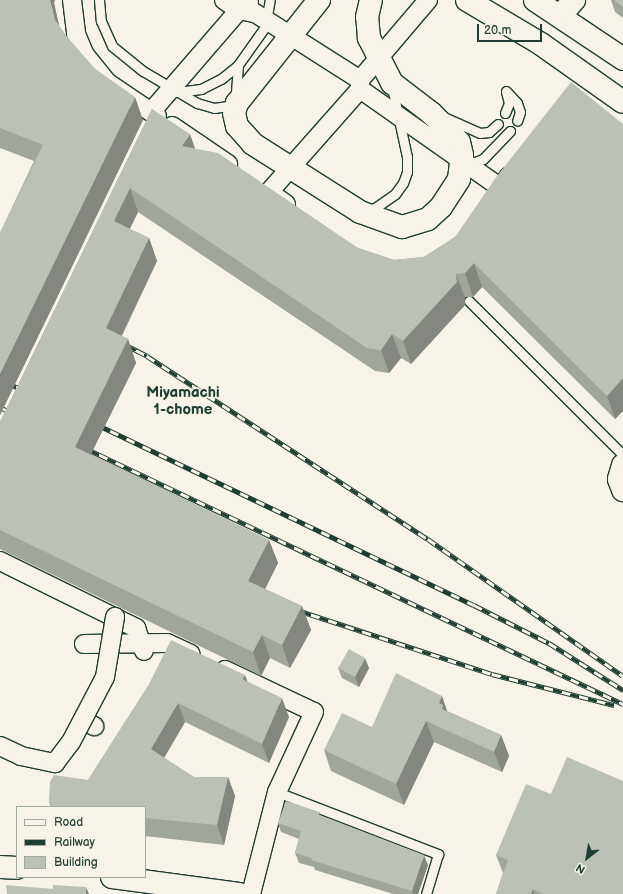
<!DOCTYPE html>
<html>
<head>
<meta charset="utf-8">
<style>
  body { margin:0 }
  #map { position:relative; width:623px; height:894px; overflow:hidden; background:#f7f3e8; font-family:"Balsamiq Sans",sans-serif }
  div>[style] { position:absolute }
  .roads { filter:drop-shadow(1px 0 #1f3d34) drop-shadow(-1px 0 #1f3d34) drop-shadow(0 1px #1f3d34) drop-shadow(0 -1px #1f3d34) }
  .lane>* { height:9px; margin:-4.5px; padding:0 4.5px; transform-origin:4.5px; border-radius:4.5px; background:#f7f3e8 }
  .street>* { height:18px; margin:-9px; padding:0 9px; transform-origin:9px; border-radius:9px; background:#f7f3e8 }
  .secondary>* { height:22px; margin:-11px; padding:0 11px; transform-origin:11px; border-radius:11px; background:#f7f3e8 }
  .primary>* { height:22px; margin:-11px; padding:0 11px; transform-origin:11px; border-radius:11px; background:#f7f3e8 }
  .rail>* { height:4.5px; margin-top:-2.25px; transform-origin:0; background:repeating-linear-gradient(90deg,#f7f3e8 0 9px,#1f3d34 0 18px); box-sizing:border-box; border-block:1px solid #1f3d34 }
  .bridges { filter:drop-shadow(1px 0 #1f3d34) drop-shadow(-1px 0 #1f3d34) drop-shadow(0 1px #1f3d34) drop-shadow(0 -1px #1f3d34) }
  .street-bridge>* { height:18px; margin:-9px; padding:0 9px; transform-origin:9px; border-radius:9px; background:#f7f3e8 }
  .wall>* { inset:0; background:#a1a69d }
  .shaded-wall>* { inset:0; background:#83877f }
  .building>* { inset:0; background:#bbc1b6 }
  span { translate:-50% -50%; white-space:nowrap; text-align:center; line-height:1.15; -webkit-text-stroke:3.5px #f7f3e8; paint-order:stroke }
  .neighbourhood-label { font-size:15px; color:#1f3d34; font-weight:700 }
  .legend { position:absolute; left:16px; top:806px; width:130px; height:72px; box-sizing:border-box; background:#f7f3e8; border:1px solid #a1aaa0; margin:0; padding:5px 7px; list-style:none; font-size:12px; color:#1f3d34 }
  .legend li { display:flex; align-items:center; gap:8px; height:20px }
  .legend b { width:20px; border:1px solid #a1aaa0 }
  .north { position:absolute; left:567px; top:838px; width:40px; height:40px; -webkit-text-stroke:3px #f7f3e8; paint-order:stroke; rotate:211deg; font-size:11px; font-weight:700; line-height:16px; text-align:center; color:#1f3d34 }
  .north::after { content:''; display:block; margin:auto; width:14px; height:18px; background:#1f3d34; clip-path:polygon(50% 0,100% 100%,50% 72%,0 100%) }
  .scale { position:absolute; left:477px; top:24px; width:65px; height:18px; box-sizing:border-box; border:2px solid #1f3d34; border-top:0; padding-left:5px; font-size:12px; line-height:14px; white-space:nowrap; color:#1f3d34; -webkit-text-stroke:3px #f7f3e8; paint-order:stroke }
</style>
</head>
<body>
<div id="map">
  <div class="roads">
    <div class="lane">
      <i style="left:99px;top:0;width:21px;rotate:85deg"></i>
      <i style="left:101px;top:21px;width:27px;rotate:66deg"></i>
      <i style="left:112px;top:46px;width:40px;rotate:39deg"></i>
      <i style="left:143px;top:71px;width:63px;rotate:30.7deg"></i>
      <i style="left:197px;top:103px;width:18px;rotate:16deg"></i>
      <i style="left:214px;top:108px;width:21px;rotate:-8deg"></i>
      <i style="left:235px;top:105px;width:40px;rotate:-85.7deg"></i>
      <i style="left:506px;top:91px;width:16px;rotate:47deg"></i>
      <i style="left:517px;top:103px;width:9px;rotate:72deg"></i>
      <i style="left:520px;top:112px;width:9px;rotate:108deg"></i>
      <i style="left:177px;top:92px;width:24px;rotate:-7deg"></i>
      <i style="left:201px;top:89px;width:22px;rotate:-27deg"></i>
      <i style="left:221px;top:79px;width:22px;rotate:-39deg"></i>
      <i style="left:238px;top:65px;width:47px;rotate:-54.6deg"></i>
      <i style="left:265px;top:27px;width:27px;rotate:-80deg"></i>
      <i style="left:505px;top:113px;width:11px;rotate:-68deg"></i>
      <i style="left:509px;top:103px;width:11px;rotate:-105deg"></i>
      <i style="left:444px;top:117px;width:39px;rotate:24deg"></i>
      <i style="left:480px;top:133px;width:9px;rotate:-6deg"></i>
      <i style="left:489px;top:132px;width:12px;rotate:-42deg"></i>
      <i style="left:468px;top:165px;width:16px;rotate:-22deg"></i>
      <i style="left:483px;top:159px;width:39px;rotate:-46deg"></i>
      <i style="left:367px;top:210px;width:8px;rotate:-14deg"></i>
      <i style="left:375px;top:208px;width:24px;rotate:-35deg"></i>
      <i style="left:395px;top:194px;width:14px;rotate:-54deg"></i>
      <i style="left:403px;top:183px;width:12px;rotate:-70deg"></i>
      <i style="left:407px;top:172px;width:15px;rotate:-90deg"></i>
      <i style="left:407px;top:157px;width:72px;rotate:-102.1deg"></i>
      <i style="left:469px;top:301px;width:218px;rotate:45deg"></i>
      <i style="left:277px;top:792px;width:173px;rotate:21.1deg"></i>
      <i style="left:438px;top:854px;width:42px;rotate:106.7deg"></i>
    </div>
    <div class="street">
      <i style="left:72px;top:0;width:34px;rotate:83deg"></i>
      <i style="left:76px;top:34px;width:23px;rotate:67deg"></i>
      <i style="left:85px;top:55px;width:36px;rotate:51deg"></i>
      <i style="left:108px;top:83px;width:59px;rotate:34deg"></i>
      <i style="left:224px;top:0;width:18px;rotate:34deg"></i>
      <i style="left:239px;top:10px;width:16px;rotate:11deg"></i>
      <i style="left:255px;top:13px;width:125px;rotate:32.5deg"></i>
      <i style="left:428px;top:0;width:105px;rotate:130.4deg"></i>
      <i style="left:360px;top:80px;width:9px;rotate:90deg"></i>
      <i style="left:360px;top:89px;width:172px;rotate:35.1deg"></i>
      <i style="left:501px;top:188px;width:14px;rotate:-56deg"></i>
      <i style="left:151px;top:112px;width:135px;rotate:-49.2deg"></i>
      <i style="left:239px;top:10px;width:13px;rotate:-39deg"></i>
      <i style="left:172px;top:126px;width:68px;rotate:34.2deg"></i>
      <i style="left:286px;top:204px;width:21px;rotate:-145deg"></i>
      <i style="left:269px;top:192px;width:137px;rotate:-48.5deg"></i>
      <i style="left:0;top:561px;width:152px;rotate:26.2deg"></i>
      <i style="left:136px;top:628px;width:24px;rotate:71deg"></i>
      <i style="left:84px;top:644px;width:83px;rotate:-0.7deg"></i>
      <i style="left:167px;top:643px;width:26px;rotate:25deg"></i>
      <i style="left:225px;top:670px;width:98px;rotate:25.3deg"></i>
      <i style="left:314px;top:712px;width:88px;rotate:114.8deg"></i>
      <i style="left:277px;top:792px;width:105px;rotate:104.3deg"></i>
      <i style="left:83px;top:720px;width:13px;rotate:29deg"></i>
    </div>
    <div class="secondary">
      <i style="left:319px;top:0;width:132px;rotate:128.5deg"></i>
      <i style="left:237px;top:103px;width:10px;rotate:107deg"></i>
      <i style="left:234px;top:113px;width:13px;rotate:77deg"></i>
      <i style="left:237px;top:126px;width:24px;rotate:48deg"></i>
      <i style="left:253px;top:144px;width:127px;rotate:32.4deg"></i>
      <i style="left:360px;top:212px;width:45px;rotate:19.7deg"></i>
      <i style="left:402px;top:227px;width:27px;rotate:-17deg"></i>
      <i style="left:428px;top:219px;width:18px;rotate:-43deg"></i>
      <i style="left:441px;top:207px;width:33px;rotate:-57deg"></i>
      <i style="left:459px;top:179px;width:24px;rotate:-83deg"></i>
      <i style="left:462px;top:155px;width:13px;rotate:-103deg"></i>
      <i style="left:459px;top:142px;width:19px;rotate:-133deg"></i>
      <i style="left:446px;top:128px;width:21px;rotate:-135deg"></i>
      <i style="left:431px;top:113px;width:49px;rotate:-142.4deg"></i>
      <i style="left:392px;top:83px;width:51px;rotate:-117.1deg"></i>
      <i style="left:369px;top:38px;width:21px;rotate:-95deg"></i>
      <i style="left:367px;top:17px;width:17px;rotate:-77deg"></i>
      <i style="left:467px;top:0;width:86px;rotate:30.7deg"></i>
      <i style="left:541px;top:44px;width:100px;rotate:35.3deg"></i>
      <i style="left:535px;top:0;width:106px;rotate:33.8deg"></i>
      <i style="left:561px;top:15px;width:20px;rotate:-49deg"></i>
      <i style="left:623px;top:465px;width:15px;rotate:106deg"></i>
      <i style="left:619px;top:479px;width:12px;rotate:70deg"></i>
    </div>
    <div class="primary">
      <i style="left:0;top:867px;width:17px;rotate:3deg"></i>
      <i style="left:112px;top:877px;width:128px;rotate:7.6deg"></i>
    </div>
  </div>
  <div class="rail">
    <i style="left:120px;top:342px;width:30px;rotate:27deg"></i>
    <i style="left:147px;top:356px;width:335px;rotate:33.1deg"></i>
    <i style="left:428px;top:539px;width:238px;rotate:35.1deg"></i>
    <i style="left:0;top:379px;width:30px;rotate:26deg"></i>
    <i style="left:0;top:407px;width:18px;rotate:27deg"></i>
    <i style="left:94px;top:423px;width:421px;rotate:25.6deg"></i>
    <i style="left:474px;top:605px;width:84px;rotate:26.9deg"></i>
    <i style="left:549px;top:643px;width:88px;rotate:32.4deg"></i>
    <i style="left:83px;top:447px;width:598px;rotate:25.45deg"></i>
    <i style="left:294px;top:609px;width:208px;rotate:18.2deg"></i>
    <i style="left:492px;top:674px;width:126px;rotate:14.3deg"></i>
  </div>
  <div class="bridges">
    <div class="street-bridge">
      <i style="left:0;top:746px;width:23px;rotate:25deg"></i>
      <i style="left:21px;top:756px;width:35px;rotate:12deg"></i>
      <i style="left:55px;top:763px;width:26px;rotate:-53deg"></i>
      <i style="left:71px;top:742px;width:73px;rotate:-62.4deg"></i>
      <i style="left:105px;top:677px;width:61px;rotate:-80.5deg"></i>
    </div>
  </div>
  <div class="wall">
    <i style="clip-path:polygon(0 0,54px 3px,59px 26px,68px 38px,94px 68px,143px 120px,0 415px,0 233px,34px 161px,0 148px)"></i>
    <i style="clip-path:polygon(611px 0,623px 0,623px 18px,615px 12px)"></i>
    <i style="clip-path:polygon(152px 109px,195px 149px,358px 248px,394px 260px,424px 257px,455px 237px,623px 124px,623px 411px,615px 419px,482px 287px,473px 297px,465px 297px,465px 305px,411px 364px,401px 358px,389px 373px,375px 371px,138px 212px,130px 229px,149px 238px,157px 261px,122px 336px,128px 339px,136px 363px,91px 454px,269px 540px,278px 563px,265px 589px,302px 606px,311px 630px,290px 668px,270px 658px,261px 676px,0 549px,0 421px,1px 420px)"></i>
    <i style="clip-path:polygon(338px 668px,369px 668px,359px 687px,342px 678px)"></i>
    <i style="clip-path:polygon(247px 681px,289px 717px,269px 763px,185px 722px,164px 758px,194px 777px,228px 777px,235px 796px,224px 845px,145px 836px,145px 807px,51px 807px,49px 802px,88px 780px,148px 686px)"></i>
    <i style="clip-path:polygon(442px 696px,447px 711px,501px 735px,509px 756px,502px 772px,434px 742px,404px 805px,331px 771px,324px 750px,372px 727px)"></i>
    <i style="clip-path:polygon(551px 794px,623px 894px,496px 894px,503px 873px,496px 855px)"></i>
    <i style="clip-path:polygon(322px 816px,428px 865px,418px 894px,393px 894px,315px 870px,314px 867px,299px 863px,295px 853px,299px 839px,281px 832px,278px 823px)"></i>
  </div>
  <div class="shaded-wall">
    <i style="clip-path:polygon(50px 0,55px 0,54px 3px,63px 43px,55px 20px)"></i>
    <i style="clip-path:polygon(135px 97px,143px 120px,0 415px,0 374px)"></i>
    <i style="clip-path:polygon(190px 134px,198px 157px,182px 146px)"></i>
    <i style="clip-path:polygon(130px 188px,138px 212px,122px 244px,114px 221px)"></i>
    <i style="clip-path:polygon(149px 238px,157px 261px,114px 351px,106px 328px)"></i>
    <i style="clip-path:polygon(474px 263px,482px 287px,473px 297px,465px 273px)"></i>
    <i style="clip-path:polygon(456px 274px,465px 297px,465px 305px,411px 364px,403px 341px)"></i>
    <i style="clip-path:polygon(392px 334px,401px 358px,389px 373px,381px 350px)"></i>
    <i style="clip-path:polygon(128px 339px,136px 363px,83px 470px,75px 447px)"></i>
    <i style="clip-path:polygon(623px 378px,623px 411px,615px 419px,607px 396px)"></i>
    <i style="clip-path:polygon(269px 540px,278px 563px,257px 605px,248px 581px)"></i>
    <i style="clip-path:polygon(302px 606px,311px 630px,290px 668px,282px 645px)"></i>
    <i style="clip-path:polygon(262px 635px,270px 658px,261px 676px,253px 652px)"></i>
    <i style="clip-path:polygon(365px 658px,369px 668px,359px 687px,355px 677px)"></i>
    <i style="clip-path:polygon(245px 675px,252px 694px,242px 679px)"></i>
    <i style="clip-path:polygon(442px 696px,449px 717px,446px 724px,439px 703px)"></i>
    <i style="clip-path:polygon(282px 698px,289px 717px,269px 763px,262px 744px)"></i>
    <i style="clip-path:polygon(178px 703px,185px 722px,158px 768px,151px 749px)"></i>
    <i style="clip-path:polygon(426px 721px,434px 742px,404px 805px,396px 784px)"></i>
    <i style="clip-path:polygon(501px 735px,509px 756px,502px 772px,494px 752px)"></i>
    <i style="clip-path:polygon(228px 777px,235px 796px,224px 845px,217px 825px)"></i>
    <i style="clip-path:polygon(424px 855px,428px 865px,418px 894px,413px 894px,412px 891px)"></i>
    <i style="clip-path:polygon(86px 887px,89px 894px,86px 894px)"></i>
    <i style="clip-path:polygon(533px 889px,534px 894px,531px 894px)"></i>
  </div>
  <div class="building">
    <i style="clip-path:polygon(0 0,50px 0,55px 20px,68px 38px,94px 68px,135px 97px,0 374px,0 233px,43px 145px,0 128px)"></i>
    <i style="clip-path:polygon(614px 0,623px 0,623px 7px)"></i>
    <i style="clip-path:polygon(571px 82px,623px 124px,623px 378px,607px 396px,474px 263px,465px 273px,456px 274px,457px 282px,403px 341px,392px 334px,381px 350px,367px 348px,130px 188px,114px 221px,149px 238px,106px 328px,128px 339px,75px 447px,269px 540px,248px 581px,302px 606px,282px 645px,262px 635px,253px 652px,0 530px,0 421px,1px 420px,152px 109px,190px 134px,182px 146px,218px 153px,358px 248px,394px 260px,424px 257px,455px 237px,497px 176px)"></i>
    <i style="clip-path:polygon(171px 640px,245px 675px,242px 679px,282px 698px,262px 744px,178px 703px,151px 749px,194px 777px,228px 777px,217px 825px,145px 818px,145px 807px,54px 807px,49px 802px,50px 782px,54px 775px,88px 780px,148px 686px)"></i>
    <i style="clip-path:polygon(349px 649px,365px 658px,355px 677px,338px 668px)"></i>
    <i style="clip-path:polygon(396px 673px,442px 696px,439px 703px,443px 705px,442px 709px,501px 735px,494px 752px,426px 721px,396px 784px,324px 750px,342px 713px,372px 727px)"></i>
    <i style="clip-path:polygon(567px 757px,623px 781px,623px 894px,543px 894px,533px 889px,531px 894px,496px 894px,508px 860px,496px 855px,526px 784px,551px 794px)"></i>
    <i style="clip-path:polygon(286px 801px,320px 812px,319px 815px,424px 855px,412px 891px,311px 860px,312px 858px,295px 853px,301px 831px,278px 823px)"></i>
    <i style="clip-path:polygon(6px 885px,53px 889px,53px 885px,86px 887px,86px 894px,7px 894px)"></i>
  </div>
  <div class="neighbourhood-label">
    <span style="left:183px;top:401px">Miyamachi<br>1-chome</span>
  </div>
  <ul class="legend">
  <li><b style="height:5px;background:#f7f3e8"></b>Road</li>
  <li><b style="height:5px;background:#1f3d34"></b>Railway</li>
  <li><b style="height:11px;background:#bbc1b6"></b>Building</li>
  </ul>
  <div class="north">N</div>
  <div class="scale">20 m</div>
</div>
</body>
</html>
